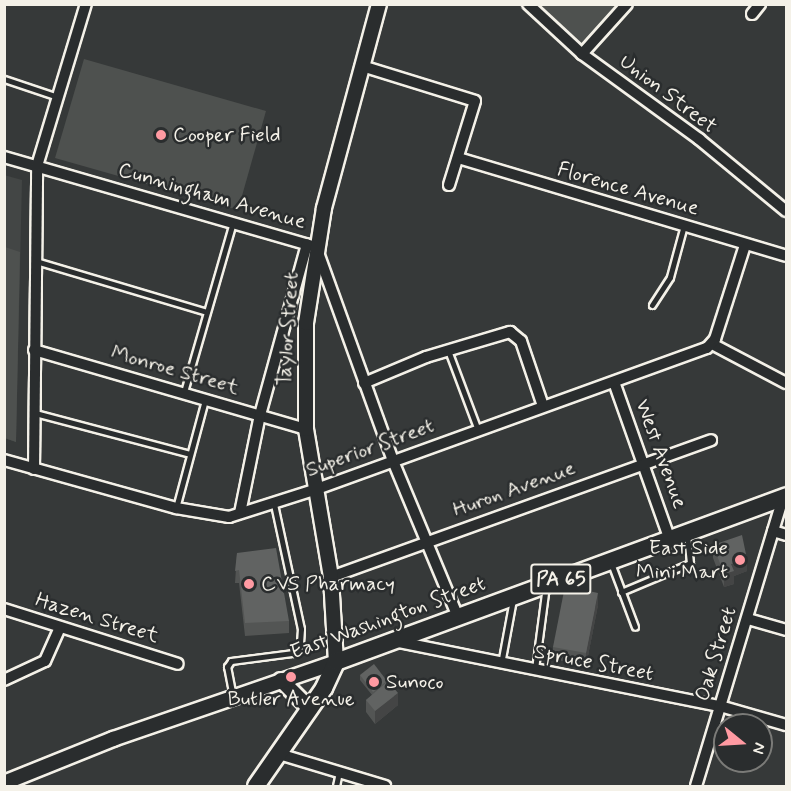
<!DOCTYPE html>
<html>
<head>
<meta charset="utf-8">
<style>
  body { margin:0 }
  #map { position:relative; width:791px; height:791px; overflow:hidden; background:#363939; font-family:Mynerve,sans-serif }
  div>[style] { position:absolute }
  .built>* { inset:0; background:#434645 }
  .green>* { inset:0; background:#4e514f }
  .roads { filter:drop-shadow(2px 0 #f4f1e8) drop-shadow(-2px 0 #f4f1e8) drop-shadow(0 2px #f4f1e8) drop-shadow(0 -2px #f4f1e8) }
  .lane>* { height:5px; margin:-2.5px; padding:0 2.5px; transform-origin:2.5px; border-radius:2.5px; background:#2a2d2e }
  .street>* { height:10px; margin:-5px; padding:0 5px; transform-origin:5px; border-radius:5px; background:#2a2d2e }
  .secondary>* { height:14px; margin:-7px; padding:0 7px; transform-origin:7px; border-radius:7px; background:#2a2d2e }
  .primary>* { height:16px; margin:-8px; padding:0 8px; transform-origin:8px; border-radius:8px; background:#2a2d2e }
  .wall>* { inset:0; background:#535554 }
  .shaded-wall>* { inset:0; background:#444545 }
  .building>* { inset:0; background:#616362 }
  .dots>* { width:16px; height:16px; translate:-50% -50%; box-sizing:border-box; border:3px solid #2a2d2e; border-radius:50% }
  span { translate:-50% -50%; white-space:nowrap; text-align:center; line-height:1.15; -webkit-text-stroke:5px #2a2d2e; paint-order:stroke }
  .shield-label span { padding:2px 4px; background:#2a2d2e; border:2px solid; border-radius:4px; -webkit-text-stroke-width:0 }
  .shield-label { font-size:20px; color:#f4f1e8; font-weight:700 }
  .street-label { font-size:21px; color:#f4f1e8 }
  .poi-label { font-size:21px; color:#f4f1e8 }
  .left { translate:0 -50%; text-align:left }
  .right { translate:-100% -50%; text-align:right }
  .frame { position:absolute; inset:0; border:6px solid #f4f1e8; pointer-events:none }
  .north { position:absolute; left:713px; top:713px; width:60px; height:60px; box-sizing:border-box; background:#2a2d2e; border:2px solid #7b7b78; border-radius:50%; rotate:108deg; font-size:16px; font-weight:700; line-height:24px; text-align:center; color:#f4f1e8 }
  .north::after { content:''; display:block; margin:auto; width:21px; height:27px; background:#ff9aa2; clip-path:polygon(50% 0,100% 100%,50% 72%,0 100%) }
</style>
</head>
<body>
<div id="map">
  <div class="built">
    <i style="clip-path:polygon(4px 175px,22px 180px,16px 442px,4px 438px)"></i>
  </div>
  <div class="green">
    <i style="clip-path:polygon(528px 5px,627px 5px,582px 54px)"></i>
    <i style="clip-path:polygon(84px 59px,266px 111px,238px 210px,55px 158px)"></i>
    <i style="clip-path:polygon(5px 247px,20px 252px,16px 442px,5px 438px)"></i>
  </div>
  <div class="roads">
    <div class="lane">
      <i style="left:4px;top:79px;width:57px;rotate:18.4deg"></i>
      <i style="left:36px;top:261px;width:178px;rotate:16.6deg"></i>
      <i style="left:652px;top:305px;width:33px;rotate:-57deg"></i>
      <i style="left:670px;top:277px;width:54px;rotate:-74.9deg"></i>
      <i style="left:449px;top:353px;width:82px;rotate:69.4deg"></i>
      <i style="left:184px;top:392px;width:177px;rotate:-73.9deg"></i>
      <i style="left:35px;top:413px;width:160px;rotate:14.8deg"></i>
      <i style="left:176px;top:508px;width:112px;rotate:-75deg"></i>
      <i style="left:611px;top:563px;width:68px;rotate:69.4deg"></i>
      <i style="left:621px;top:592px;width:75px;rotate:-22.8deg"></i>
      <i style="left:690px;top:563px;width:27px;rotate:-96deg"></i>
      <i style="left:501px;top:664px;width:66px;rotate:-79.5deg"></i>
      <i style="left:535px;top:669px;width:84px;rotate:-82.5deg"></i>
      <i style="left:233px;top:697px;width:31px;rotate:-101deg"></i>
      <i style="left:227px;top:667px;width:7px;rotate:-56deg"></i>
      <i style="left:231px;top:661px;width:63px;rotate:-7.4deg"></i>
      <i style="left:293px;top:653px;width:12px;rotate:-55deg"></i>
      <i style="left:300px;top:643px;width:14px;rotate:-86deg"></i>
      <i style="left:301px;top:629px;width:128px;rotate:-102.2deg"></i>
      <i style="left:336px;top:786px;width:14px;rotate:-78deg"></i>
    </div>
    <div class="street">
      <i style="left:528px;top:4px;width:74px;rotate:42.8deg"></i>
      <i style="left:582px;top:54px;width:145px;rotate:36deg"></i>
      <i style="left:699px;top:139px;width:113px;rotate:39.6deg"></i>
      <i style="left:752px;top:14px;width:13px;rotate:-51deg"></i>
      <i style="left:582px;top:54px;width:67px;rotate:-48deg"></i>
      <i style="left:362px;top:66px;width:118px;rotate:17.2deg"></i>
      <i style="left:475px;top:101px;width:88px;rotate:107.2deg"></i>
      <i style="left:4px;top:157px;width:325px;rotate:16.1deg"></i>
      <i style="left:316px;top:247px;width:227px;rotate:70.2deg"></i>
      <i style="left:393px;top:461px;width:169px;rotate:67.4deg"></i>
      <i style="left:458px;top:158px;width:342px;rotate:16.6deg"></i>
      <i style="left:712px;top:344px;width:84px;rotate:27.8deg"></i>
      <i style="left:34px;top:350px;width:283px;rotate:16.2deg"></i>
      <i style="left:614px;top:382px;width:168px;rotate:70.5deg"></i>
      <i style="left:364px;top:383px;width:67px;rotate:-22.8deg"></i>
      <i style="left:426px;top:357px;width:88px;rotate:-16.6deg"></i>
      <i style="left:510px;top:332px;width:14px;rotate:39deg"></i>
      <i style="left:521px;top:341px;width:69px;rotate:71.3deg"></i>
      <i style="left:4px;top:460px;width:179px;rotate:15.6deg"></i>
      <i style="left:176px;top:508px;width:54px;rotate:9.6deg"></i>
      <i style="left:229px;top:517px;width:89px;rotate:-17.6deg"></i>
      <i style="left:314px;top:490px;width:418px;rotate:-19.9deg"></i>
      <i style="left:707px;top:348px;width:12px;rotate:-48deg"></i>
      <i style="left:715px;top:339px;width:99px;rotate:-72.3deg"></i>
      <i style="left:34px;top:469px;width:303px;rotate:-89.4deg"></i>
      <i style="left:37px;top:166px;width:169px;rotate:-73.2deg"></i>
      <i style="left:240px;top:513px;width:100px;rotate:-78.5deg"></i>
      <i style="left:260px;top:415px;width:177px;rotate:-74.6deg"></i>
      <i style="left:773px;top:531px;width:14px;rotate:17deg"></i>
      <i style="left:331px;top:577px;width:404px;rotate:-19.8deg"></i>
      <i style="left:4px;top:609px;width:182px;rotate:17.5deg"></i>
      <i style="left:748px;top:619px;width:40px;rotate:16deg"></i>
      <i style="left:394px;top:641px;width:332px;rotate:11.3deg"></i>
      <i style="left:720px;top:706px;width:69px;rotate:16.1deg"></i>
      <i style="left:4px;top:680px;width:45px;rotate:-24.9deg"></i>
      <i style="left:45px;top:661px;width:37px;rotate:-66deg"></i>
      <i style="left:279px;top:754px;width:111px;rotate:16.8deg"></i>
      <i style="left:696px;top:786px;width:301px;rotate:-73.2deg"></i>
    </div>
    <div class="secondary">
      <i style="left:281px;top:680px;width:41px;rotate:45deg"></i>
      <i style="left:4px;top:783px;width:118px;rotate:-22deg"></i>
      <i style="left:113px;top:739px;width:236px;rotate:-19deg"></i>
      <i style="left:336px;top:662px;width:85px;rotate:-93.4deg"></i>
      <i style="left:331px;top:577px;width:150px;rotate:-99.6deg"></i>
      <i style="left:306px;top:429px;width:106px;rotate:-90deg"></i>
      <i style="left:306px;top:323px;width:116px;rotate:-81.1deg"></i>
      <i style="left:324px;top:208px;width:211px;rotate:-74.9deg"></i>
    </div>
    <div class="primary">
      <i style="left:256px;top:786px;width:119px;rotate:-55.2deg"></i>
      <i style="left:324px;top:688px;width:29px;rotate:-65deg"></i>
      <i style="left:336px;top:662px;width:480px;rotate:-20.2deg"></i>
    </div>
  </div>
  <div class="wall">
    <i style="clip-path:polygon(713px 545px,747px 571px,734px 576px,734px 584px,724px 587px,713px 558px)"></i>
    <i style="clip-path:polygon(237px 553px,289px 621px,289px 633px,245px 636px,239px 583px,235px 583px)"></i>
    <i style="clip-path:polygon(598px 605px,586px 666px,553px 659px,553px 647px)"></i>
    <i style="clip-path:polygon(360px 675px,387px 682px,398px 705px,375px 724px,366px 712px,366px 700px,372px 695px,360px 680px)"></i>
  </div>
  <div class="shaded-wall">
    <i style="clip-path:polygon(747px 559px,747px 571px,734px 576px,734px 584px,724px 587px,724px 574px,731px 564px)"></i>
    <i style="clip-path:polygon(598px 593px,598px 605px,586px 666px,586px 653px)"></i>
    <i style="clip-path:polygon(398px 693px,398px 705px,375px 724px,375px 711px)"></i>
  </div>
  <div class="building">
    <i style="clip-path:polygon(742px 535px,747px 559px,731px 564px,734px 571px,724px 574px,713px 545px)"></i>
    <i style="clip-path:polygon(276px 548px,289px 621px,245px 623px,239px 570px,235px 571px,237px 553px)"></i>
    <i style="clip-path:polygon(565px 586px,598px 593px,586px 653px,553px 647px)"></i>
    <i style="clip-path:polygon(374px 664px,387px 681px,373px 692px,360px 675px)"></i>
    <i style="clip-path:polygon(388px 681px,398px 693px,375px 711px,366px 700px)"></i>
  </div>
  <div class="dots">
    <i style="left:161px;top:135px;background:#ff9aa2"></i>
    <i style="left:740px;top:560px;background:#ff9aa2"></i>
    <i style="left:249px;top:584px;background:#ff9aa2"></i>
    <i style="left:291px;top:677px;background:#ff9aa2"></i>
    <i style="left:374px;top:682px;background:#ff9aa2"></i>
  </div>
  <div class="shield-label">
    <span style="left:561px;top:579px">PA 65</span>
  </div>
  <div class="street-label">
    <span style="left:668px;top:94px;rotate:37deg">Union Street</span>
    <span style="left:628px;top:189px;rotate:16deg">Florence Avenue</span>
    <span style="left:212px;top:196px;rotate:16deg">Cunningham Avenue</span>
    <span style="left:288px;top:329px;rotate:-86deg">Taylor Street</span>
    <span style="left:175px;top:370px;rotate:16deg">Monroe Street</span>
    <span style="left:370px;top:448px;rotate:-20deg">Superior Street</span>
    <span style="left:661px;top:454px;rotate:70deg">West Avenue</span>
    <span style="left:514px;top:489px;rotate:-20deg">Huron Avenue</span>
    <span style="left:97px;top:618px;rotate:17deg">Hazen Street</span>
    <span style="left:388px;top:618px;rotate:-20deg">East Washington Street</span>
    <span style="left:716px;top:654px;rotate:-73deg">Oak Street</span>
    <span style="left:594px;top:663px;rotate:11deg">Spruce Street</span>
  </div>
  <div class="poi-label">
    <span class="left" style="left:173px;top:135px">Cooper Field</span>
    <span class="right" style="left:728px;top:560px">East Side<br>Mini Mart</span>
    <span class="left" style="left:261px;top:584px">CVS Pharmacy</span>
    <span class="left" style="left:386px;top:682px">Sunoco</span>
    <span style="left:291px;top:699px">Butler Avenue</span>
  </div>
  <div class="frame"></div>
  <div class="north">N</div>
</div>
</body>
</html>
